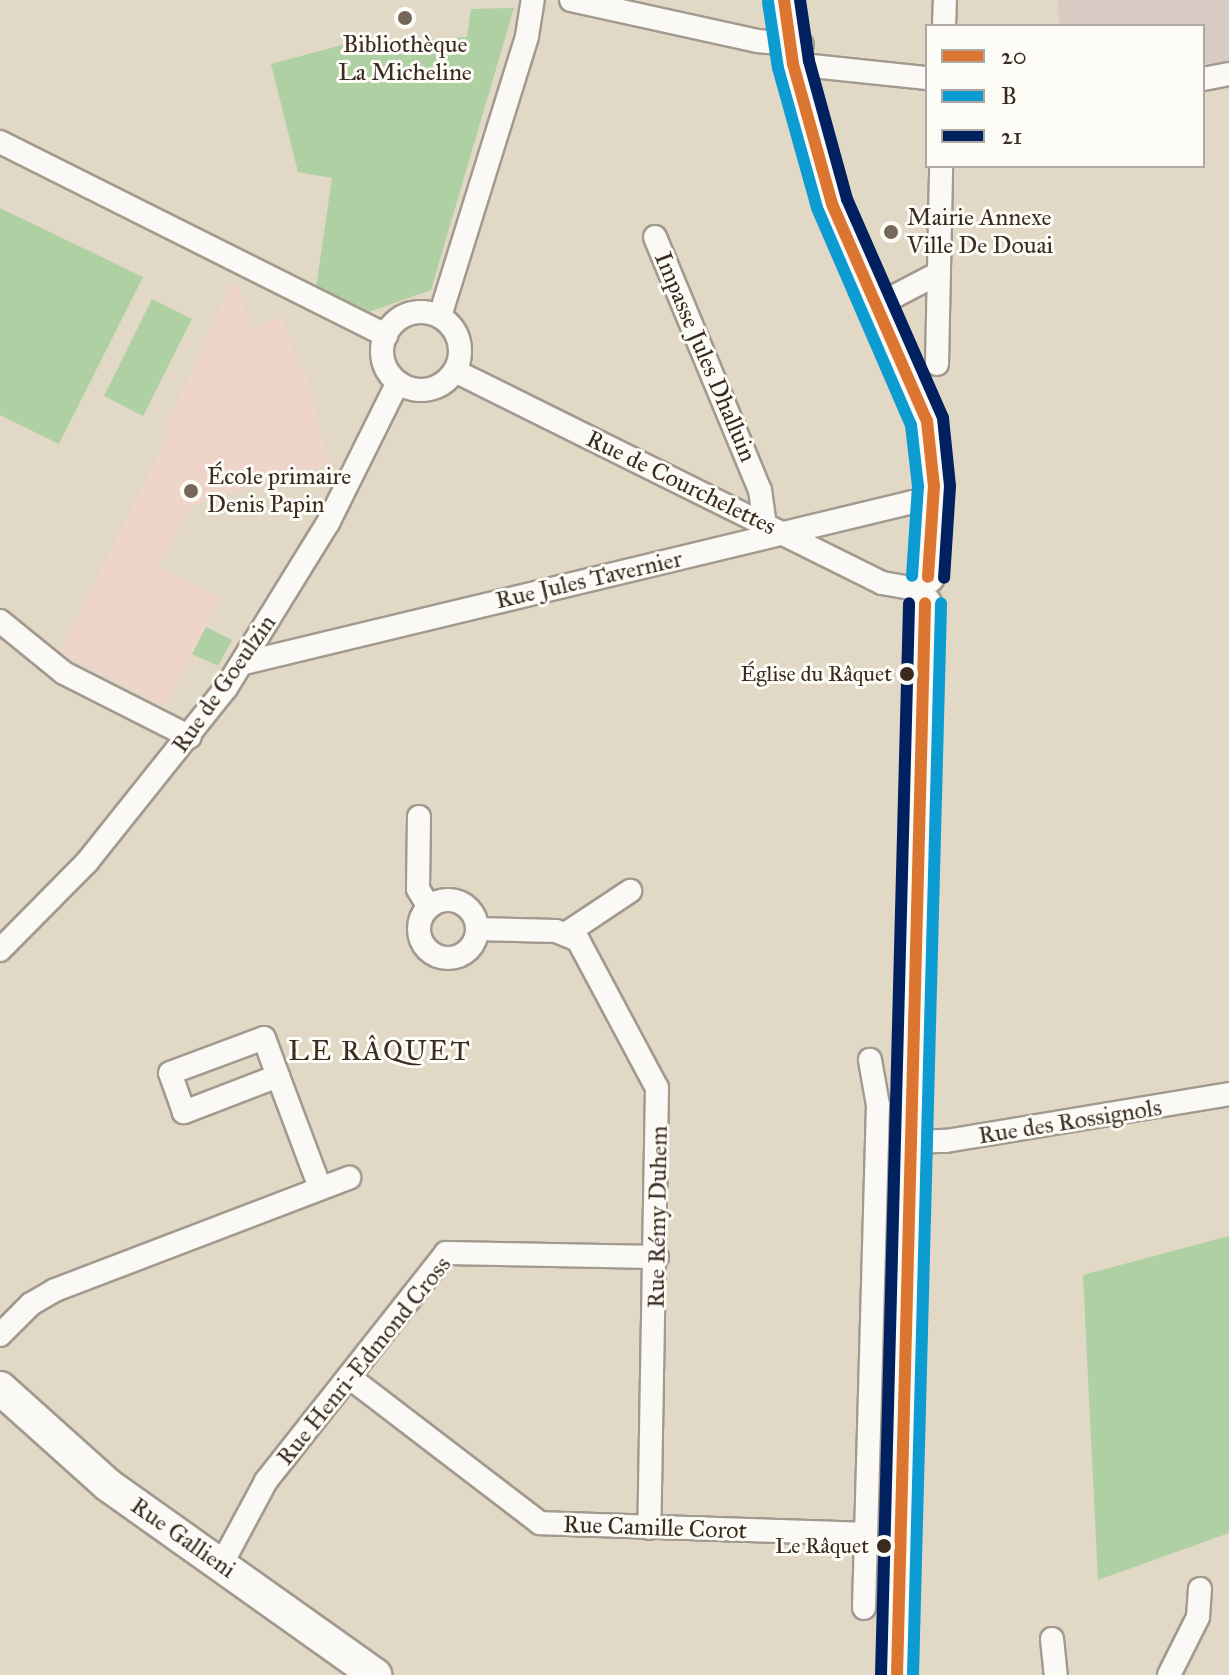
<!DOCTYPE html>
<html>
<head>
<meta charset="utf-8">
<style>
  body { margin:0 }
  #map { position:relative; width:1229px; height:1675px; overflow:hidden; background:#e2d8c6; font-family:"IM FELL Great Primer",serif }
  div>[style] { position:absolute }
  .built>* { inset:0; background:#eed4c9 }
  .industrial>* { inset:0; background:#d9cac4 }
  .green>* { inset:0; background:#afd0a2 }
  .roads { filter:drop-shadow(2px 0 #a29a8e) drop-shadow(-2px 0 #a29a8e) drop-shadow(0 2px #a29a8e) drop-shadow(0 -2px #a29a8e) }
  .street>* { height:22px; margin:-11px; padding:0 11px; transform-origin:11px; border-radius:11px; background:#fbf9f6 }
  .street>.ring { margin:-11px; padding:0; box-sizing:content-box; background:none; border:22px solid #fbf9f6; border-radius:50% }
  .secondary>* { height:32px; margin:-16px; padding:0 16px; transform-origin:16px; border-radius:16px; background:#fbf9f6 }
  .bus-1>* { height:12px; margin:-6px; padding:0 6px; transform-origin:6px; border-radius:6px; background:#db752f }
  .bus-2>* { height:12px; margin:-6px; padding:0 6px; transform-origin:6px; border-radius:6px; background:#0c9cd2 }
  .bus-3>* { height:12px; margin:-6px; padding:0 6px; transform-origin:6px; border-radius:6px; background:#002060 }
  .dots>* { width:22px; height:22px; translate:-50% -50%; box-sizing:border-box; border:4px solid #fdfcf7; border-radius:50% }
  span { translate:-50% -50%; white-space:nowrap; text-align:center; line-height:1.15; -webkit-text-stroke:6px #fdfcf7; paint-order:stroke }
  .bus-label { font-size:22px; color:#3b2a1e }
  .right { translate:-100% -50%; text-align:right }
  .poi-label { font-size:24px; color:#3b2a1e }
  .left { translate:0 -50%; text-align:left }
  .street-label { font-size:24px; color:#3b2a1e }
  .quarter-label { font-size:28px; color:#3b2a1e; letter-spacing:2px }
  .legend { position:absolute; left:925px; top:24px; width:280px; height:144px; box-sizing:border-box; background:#fdfcf7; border:2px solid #afa8a0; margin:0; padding:10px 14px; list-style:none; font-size:24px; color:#3b2a1e }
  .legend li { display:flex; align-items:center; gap:16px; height:40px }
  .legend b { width:40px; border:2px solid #afa8a0 }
</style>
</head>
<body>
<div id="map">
  <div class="built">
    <i style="clip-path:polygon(232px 282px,239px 286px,250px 327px,282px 317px,301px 370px,305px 369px,329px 464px,191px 506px,159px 567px,221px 599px,206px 627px,232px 640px,192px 654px,166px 707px,59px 652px,170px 432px,165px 429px)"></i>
  </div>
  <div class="industrial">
    <i style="clip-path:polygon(1058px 0,1229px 0,1229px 62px,1203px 64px,1203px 26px,1059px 26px)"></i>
  </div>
  <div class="green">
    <i style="clip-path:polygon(514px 8px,431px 290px,363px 314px,316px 288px,332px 178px,298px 172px,271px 64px,342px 45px,467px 37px,471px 9px)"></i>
    <i style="clip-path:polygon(0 208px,143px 277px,59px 444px,0 415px)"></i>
    <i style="clip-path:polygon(152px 299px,192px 319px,143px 416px,104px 396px)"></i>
    <i style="clip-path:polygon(206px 627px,232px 640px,218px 666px,192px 654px)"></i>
    <i style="clip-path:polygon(1229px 1236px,1229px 1533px,1098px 1580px,1083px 1275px)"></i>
  </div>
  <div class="roads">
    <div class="street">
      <i style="left:571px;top:0;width:190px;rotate:12.4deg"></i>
      <i style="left:757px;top:41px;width:45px;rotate:5.1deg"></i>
      <i style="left:944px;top:26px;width:26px;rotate:-88deg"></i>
      <i style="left:793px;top:64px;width:135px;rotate:6deg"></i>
      <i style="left:1203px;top:79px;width:26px;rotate:-11deg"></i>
      <i style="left:0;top:142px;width:432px;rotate:26.6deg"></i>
      <i style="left:655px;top:237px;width:274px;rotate:67.5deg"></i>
      <i style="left:760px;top:490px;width:34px;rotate:82deg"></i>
      <i style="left:876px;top:306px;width:71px;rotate:-27.6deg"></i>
      <i class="ring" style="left:382px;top:312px;width:56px;height:56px"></i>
      <i style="left:440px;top:316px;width:293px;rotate:-72.7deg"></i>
      <i style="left:527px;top:36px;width:36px;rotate:-81deg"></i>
      <i style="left:937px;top:364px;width:198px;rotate:-88.8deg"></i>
      <i style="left:455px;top:371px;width:477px;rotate:26.4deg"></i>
      <i style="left:882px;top:583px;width:27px;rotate:10deg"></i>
      <i style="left:0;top:621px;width:82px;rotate:39.1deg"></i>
      <i style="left:64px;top:673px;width:141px;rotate:26.9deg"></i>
      <i style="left:244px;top:663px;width:688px;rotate:-13.53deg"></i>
      <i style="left:913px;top:502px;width:21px"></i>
      <i style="left:419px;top:817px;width:72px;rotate:90.8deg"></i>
      <i style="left:418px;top:889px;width:21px;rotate:59deg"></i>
      <i class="ring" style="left:419px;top:900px;width:36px;height:36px"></i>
      <i style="left:477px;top:929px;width:79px;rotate:1.5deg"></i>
      <i style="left:556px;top:931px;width:24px;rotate:22deg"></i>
      <i style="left:578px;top:940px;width:168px;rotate:61.9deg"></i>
      <i style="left:657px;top:1088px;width:440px;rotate:91deg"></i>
      <i style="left:567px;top:933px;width:76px;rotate:-33.7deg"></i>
      <i style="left:0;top:950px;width:124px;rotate:-45.3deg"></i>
      <i style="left:87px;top:862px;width:223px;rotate:-51.4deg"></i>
      <i style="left:226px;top:688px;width:194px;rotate:-58.3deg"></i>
      <i style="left:328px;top:523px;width:157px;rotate:-63.6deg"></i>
      <i style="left:278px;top:1076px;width:101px;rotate:159deg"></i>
      <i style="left:184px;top:1112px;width:41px;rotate:-109.7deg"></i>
      <i style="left:170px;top:1073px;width:100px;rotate:-20.4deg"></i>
      <i style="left:264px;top:1038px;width:40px;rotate:69.8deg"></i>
      <i style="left:278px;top:1076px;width:120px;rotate:69.4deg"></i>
      <i style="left:911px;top:1142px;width:35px;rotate:-2deg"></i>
      <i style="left:946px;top:1141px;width:287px;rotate:-9.4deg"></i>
      <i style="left:0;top:1335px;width:44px;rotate:-45deg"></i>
      <i style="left:31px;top:1304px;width:28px;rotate:-30deg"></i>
      <i style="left:55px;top:1290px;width:315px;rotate:-20.9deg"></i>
      <i style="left:349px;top:1377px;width:240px;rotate:37.4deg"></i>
      <i style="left:540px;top:1523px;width:326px;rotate:1.9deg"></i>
      <i style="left:221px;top:1565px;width:95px;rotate:-61.8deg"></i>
      <i style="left:266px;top:1481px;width:290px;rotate:-51.7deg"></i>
      <i style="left:446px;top:1253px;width:211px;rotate:1.1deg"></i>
      <i style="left:864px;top:1608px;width:503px;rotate:-88.41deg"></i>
      <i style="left:878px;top:1105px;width:46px;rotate:-100.1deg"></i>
      <i style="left:1052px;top:1639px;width:36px;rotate:84deg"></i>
      <i style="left:1169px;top:1675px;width:65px;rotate:-63.4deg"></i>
      <i style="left:1198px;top:1617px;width:28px;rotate:-86deg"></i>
    </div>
    <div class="secondary">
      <i style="left:784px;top:0;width:65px;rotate:82deg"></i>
      <i style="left:793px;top:64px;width:145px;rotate:74.4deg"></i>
      <i style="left:832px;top:204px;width:237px;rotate:66.4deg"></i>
      <i style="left:927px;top:421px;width:65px;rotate:83.9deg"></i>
      <i style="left:934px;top:486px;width:91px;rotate:93.8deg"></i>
      <i style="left:0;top:1388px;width:145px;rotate:41.9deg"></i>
      <i style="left:108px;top:1485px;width:328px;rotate:35.4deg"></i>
      <i style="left:897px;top:1675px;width:1072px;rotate:-88.5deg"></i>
    </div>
  </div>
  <div class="bus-1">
    <i style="left:784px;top:0;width:65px;rotate:82deg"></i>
    <i style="left:793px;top:64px;width:145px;rotate:74.4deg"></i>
    <i style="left:832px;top:204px;width:237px;rotate:66.4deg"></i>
    <i style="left:927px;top:421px;width:65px;rotate:83.9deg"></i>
    <i style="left:934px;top:486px;width:91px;rotate:93.8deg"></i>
    <i style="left:897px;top:1675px;width:1072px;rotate:-88.5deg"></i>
  </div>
  <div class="bus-2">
    <i style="left:768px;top:2px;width:67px;rotate:81.4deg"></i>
    <i style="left:778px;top:68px;width:145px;rotate:74.4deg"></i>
    <i style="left:817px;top:208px;width:236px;rotate:66.6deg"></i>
    <i style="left:911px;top:425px;width:61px;rotate:83.5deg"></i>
    <i style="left:918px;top:486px;width:90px;rotate:93.8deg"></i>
    <i style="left:913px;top:1675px;width:1072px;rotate:-88.5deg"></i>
  </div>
  <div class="bus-3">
    <i style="left:800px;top:0;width:62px;rotate:81.6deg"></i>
    <i style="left:809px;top:61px;width:143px;rotate:74.6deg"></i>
    <i style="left:847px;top:199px;width:239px;rotate:66.3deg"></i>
    <i style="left:943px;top:418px;width:68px;rotate:84.1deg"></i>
    <i style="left:950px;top:486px;width:92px;rotate:93.7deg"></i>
    <i style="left:881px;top:1675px;width:1072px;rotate:-88.5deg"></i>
  </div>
  <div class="dots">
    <i style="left:405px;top:18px;background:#756759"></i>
    <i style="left:891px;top:232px;background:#756759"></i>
    <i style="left:191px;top:491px;background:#756759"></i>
    <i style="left:907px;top:674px;background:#3b2a1e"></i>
    <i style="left:884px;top:1546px;background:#3b2a1e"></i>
  </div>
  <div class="bus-label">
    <span class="right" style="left:892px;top:674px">Église du Râquet</span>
    <span class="right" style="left:869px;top:1546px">Le Râquet</span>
  </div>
  <div class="poi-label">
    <span style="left:405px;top:59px">Bibliothèque<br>La Micheline</span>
    <span class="left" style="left:907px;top:232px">Mairie Annexe<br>Ville De Douai</span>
    <span class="left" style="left:207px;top:491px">École primaire<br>Denis Papin</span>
  </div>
  <div class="street-label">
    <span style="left:705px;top:357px;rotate:67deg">Impasse Jules Dhalluin</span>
    <span style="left:681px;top:483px;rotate:26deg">Rue de Courchelettes</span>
    <span style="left:589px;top:580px;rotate:-13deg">Rue Jules Tavernier</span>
    <span style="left:224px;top:684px;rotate:-55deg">Rue de Goeulzin</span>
    <span style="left:1070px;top:1122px;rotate:-9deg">Rue des Rossignols</span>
    <span style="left:658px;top:1217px;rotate:-89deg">Rue Rémy Duhem</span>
    <span style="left:364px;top:1361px;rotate:-51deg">Rue Henri-Edmond Cross</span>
    <span style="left:655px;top:1528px;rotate:2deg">Rue Camille Corot</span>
    <span style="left:183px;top:1538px;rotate:35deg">Rue Gallieni</span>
  </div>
  <div class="quarter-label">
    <span style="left:380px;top:1051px">LE RÂQUET</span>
  </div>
  <ul class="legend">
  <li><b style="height:10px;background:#db752f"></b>20</li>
  <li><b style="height:10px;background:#0c9cd2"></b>B</li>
  <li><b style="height:10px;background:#002060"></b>21</li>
  </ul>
</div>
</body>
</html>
